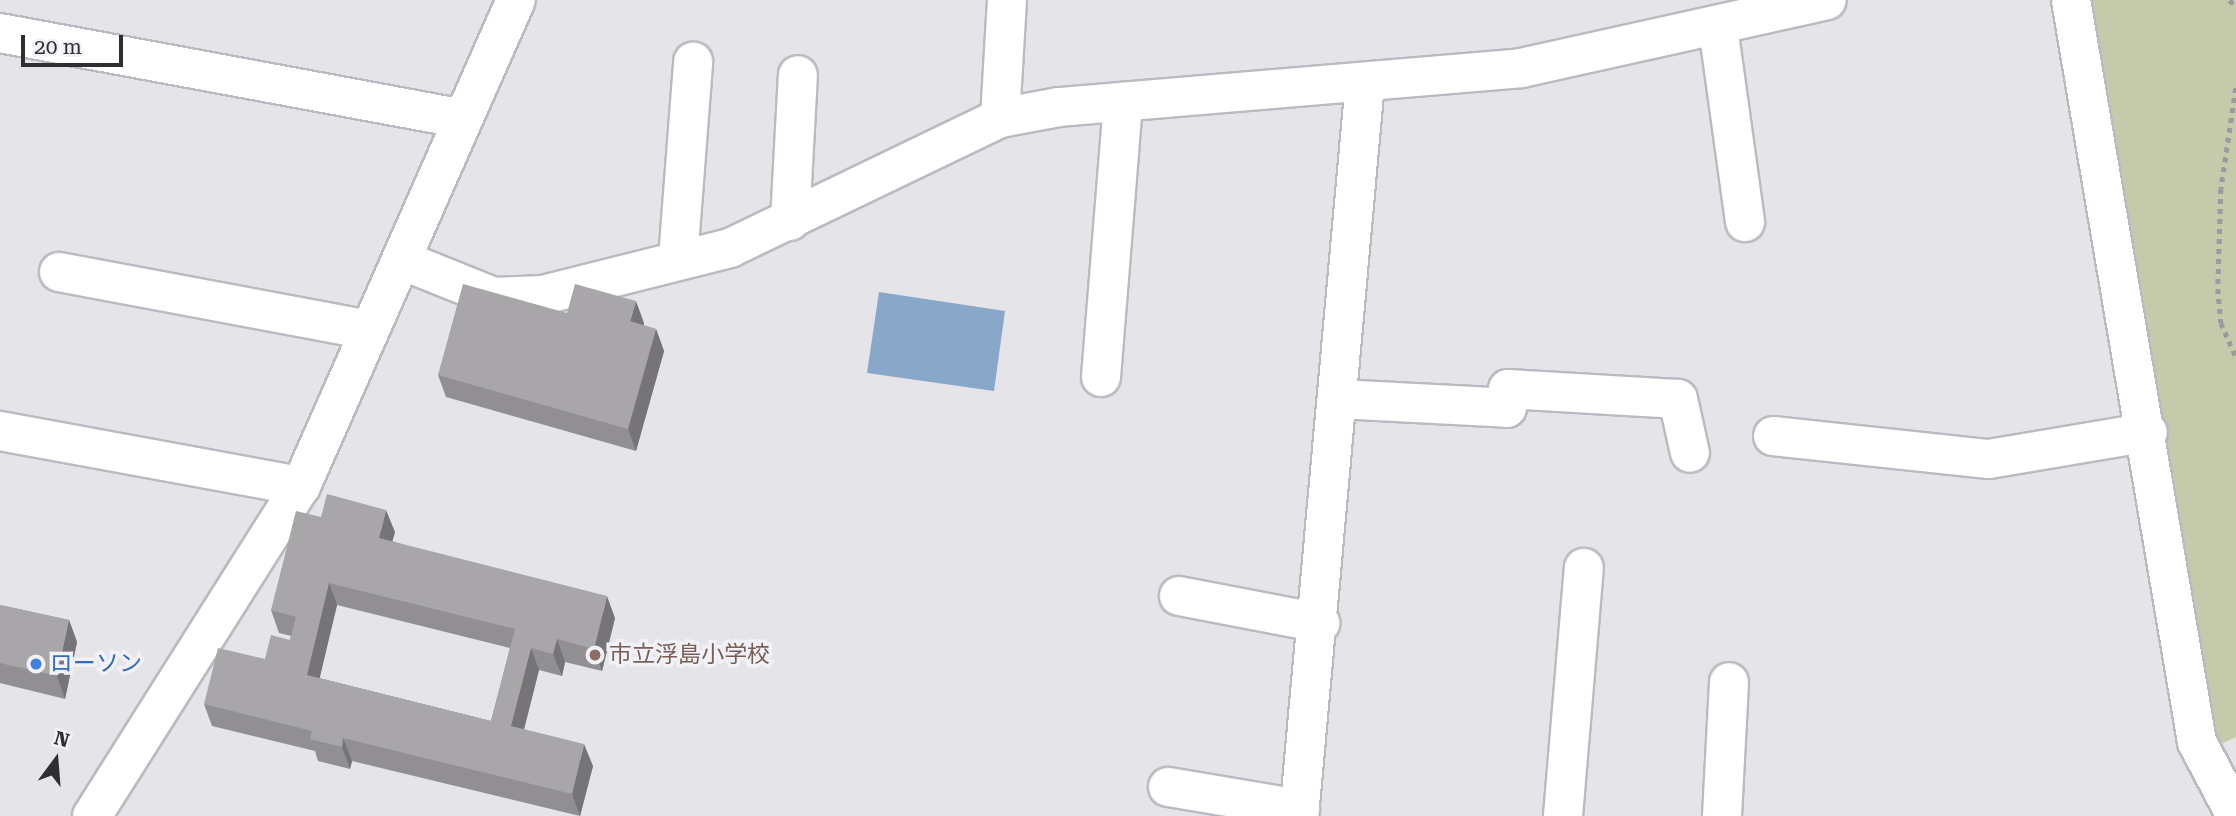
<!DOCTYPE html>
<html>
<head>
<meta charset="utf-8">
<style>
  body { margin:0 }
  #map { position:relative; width:2236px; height:816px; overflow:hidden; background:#e5e4e9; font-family:"Roboto Serif","Noto Sans JP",serif }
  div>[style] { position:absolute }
  .green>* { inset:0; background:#c5caaa }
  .water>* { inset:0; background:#89a7c9 }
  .path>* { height:4.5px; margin-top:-2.25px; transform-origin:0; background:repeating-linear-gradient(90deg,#9b9a9e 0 5px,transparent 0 10px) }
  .roads { filter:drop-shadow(2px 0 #bbbac0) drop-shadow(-2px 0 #bbbac0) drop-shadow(0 2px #bbbac0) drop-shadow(0 -2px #bbbac0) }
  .minor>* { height:38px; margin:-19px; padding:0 19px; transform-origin:19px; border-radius:19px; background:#fff }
  .wall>* { inset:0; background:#918f92 }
  .shaded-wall>* { inset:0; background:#767477 }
  .building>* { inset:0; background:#a9a6aa }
  .dots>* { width:19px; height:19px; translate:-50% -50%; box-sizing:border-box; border:4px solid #f2f1f7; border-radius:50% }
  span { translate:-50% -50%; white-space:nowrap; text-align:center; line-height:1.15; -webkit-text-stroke:7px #f2f1f7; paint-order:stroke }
  .education-label { font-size:23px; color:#785e54 }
  .left { translate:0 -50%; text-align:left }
  .shop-label { font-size:23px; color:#366cbe }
  .north { position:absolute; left:21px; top:725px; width:70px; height:70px; -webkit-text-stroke:5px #f2f1f7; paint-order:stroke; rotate:16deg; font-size:19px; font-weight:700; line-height:28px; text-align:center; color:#2f2f31 }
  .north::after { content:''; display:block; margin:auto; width:24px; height:32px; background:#2f2f31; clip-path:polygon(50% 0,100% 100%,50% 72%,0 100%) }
  .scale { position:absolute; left:21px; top:35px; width:102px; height:32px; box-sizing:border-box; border:4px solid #2f2f31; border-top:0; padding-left:9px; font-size:21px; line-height:24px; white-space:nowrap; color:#2f2f31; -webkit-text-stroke:5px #f2f1f7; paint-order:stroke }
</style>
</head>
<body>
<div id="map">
  <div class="green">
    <i style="clip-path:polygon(2089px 0,2236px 0,2236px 737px,2215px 747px)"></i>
  </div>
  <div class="water">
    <i style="clip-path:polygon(879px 292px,1005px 311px,994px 391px,867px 373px)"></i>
  </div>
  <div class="path">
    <i style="left:2230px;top:0;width:10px;rotate:53deg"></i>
    <i style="left:2236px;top:88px;width:102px;rotate:98.4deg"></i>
    <i style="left:2221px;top:189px;width:100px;rotate:91.7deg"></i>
    <i style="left:2218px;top:289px;width:34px;rotate:85deg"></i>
    <i style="left:2221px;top:323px;width:36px;rotate:66deg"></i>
  </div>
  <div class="roads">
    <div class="minor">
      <i style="left:2071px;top:0;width:753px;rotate:80.36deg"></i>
      <i style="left:2197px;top:742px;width:84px;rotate:62.2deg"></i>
      <i style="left:1718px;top:27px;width:197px;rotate:82.1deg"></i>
      <i style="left:0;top:33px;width:468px;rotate:10.5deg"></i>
      <i style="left:1000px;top:118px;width:118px;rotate:-86.6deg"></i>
      <i style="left:790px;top:221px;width:146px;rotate:-86.9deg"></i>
      <i style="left:678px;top:259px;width:198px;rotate:-85.6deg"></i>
      <i style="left:404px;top:261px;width:97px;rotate:21.8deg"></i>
      <i style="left:494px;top:297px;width:49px;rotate:-2.3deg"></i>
      <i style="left:543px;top:295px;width:193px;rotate:-14.1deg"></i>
      <i style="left:730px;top:248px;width:300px;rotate:-25.7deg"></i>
      <i style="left:1000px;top:118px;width:60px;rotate:-10.6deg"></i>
      <i style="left:1059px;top:107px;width:464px;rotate:-4.8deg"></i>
      <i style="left:1521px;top:68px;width:313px;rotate:-12.5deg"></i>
      <i style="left:59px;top:272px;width:314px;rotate:10.6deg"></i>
      <i style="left:1101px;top:377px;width:276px;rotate:-85.4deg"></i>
      <i style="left:1338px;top:399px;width:169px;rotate:3deg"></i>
      <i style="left:1507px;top:408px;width:19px;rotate:-87deg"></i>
      <i style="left:1508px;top:389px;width:170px;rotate:3.4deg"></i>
      <i style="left:1678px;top:399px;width:55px;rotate:77.5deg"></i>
      <i style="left:0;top:431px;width:306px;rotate:10.4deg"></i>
      <i style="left:1773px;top:436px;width:217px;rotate:6.1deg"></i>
      <i style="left:1989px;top:459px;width:161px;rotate:-9.6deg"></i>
      <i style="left:1179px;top:596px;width:144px;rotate:10.8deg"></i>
      <i style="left:1168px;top:787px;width:134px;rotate:9.5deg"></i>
      <i style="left:92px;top:816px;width:391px;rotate:-57.7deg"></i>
      <i style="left:301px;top:486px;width:531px;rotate:-66.14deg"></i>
      <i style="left:1299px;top:816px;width:737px;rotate:-84.86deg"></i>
      <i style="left:1563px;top:816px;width:249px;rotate:-85.2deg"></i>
      <i style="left:1722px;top:816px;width:134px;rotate:-87deg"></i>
    </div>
  </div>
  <div class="wall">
    <i style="clip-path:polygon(567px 313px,644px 323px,643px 325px,656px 329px,664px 351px,636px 451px,446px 397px,438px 375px)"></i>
    <i style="clip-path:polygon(evenodd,321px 517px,395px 532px,392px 541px,615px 618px,602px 671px,565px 662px,562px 676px,539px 670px,524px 729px,593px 766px,580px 816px,352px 761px,350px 769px,318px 761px,315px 751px,212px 726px,204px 704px,290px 640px,291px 636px,279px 633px,271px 610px,321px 517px,337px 605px,510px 648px,491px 721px,319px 678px,337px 605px)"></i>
    <i style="clip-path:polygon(0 605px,69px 620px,77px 642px,65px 699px,0 683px)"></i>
  </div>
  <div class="shaded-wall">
    <i style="clip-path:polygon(636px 301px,644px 323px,639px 344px,630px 321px)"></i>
    <i style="clip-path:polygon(656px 329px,664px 351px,636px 451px,628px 429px)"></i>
    <i style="clip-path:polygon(386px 510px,395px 532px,387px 560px,379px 538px)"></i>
    <i style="clip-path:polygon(329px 583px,337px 605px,315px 698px,307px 675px)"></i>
    <i style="clip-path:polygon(607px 596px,615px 618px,602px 671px,594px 649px)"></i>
    <i style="clip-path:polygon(69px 620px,77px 642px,65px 699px,57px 676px)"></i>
    <i style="clip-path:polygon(557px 639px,565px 662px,562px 676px,553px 654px)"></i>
    <i style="clip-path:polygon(531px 648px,539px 670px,519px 749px,511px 726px)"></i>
    <i style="clip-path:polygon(343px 738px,352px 761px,350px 769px,342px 747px)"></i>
    <i style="clip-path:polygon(584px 744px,593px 766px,580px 816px,572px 794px)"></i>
  </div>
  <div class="building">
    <i style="clip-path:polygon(463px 284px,567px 313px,575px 284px,636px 301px,630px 321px,656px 329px,628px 429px,438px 375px)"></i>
    <i style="clip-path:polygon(evenodd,327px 494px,386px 510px,379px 538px,607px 596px,594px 649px,557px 639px,553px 654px,531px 648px,511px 726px,584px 744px,572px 794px,343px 738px,342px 747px,310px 739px,312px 731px,204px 704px,218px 648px,265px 659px,271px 635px,290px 640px,296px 617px,271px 610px,296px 511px,321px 517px,327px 494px,329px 583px,515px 629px,491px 721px,307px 675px,329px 583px)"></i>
    <i style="clip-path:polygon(0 605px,69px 620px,57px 676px,0 663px)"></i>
  </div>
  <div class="dots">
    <i style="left:595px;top:655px;background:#8d6e63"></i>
    <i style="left:36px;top:664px;background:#3f7fe0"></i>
  </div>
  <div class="education-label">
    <span class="left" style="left:609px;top:655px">市立浮島小学校</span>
  </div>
  <div class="shop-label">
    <span class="left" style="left:50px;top:664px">ローソン</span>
  </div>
  <div class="north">N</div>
  <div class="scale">20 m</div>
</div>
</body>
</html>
